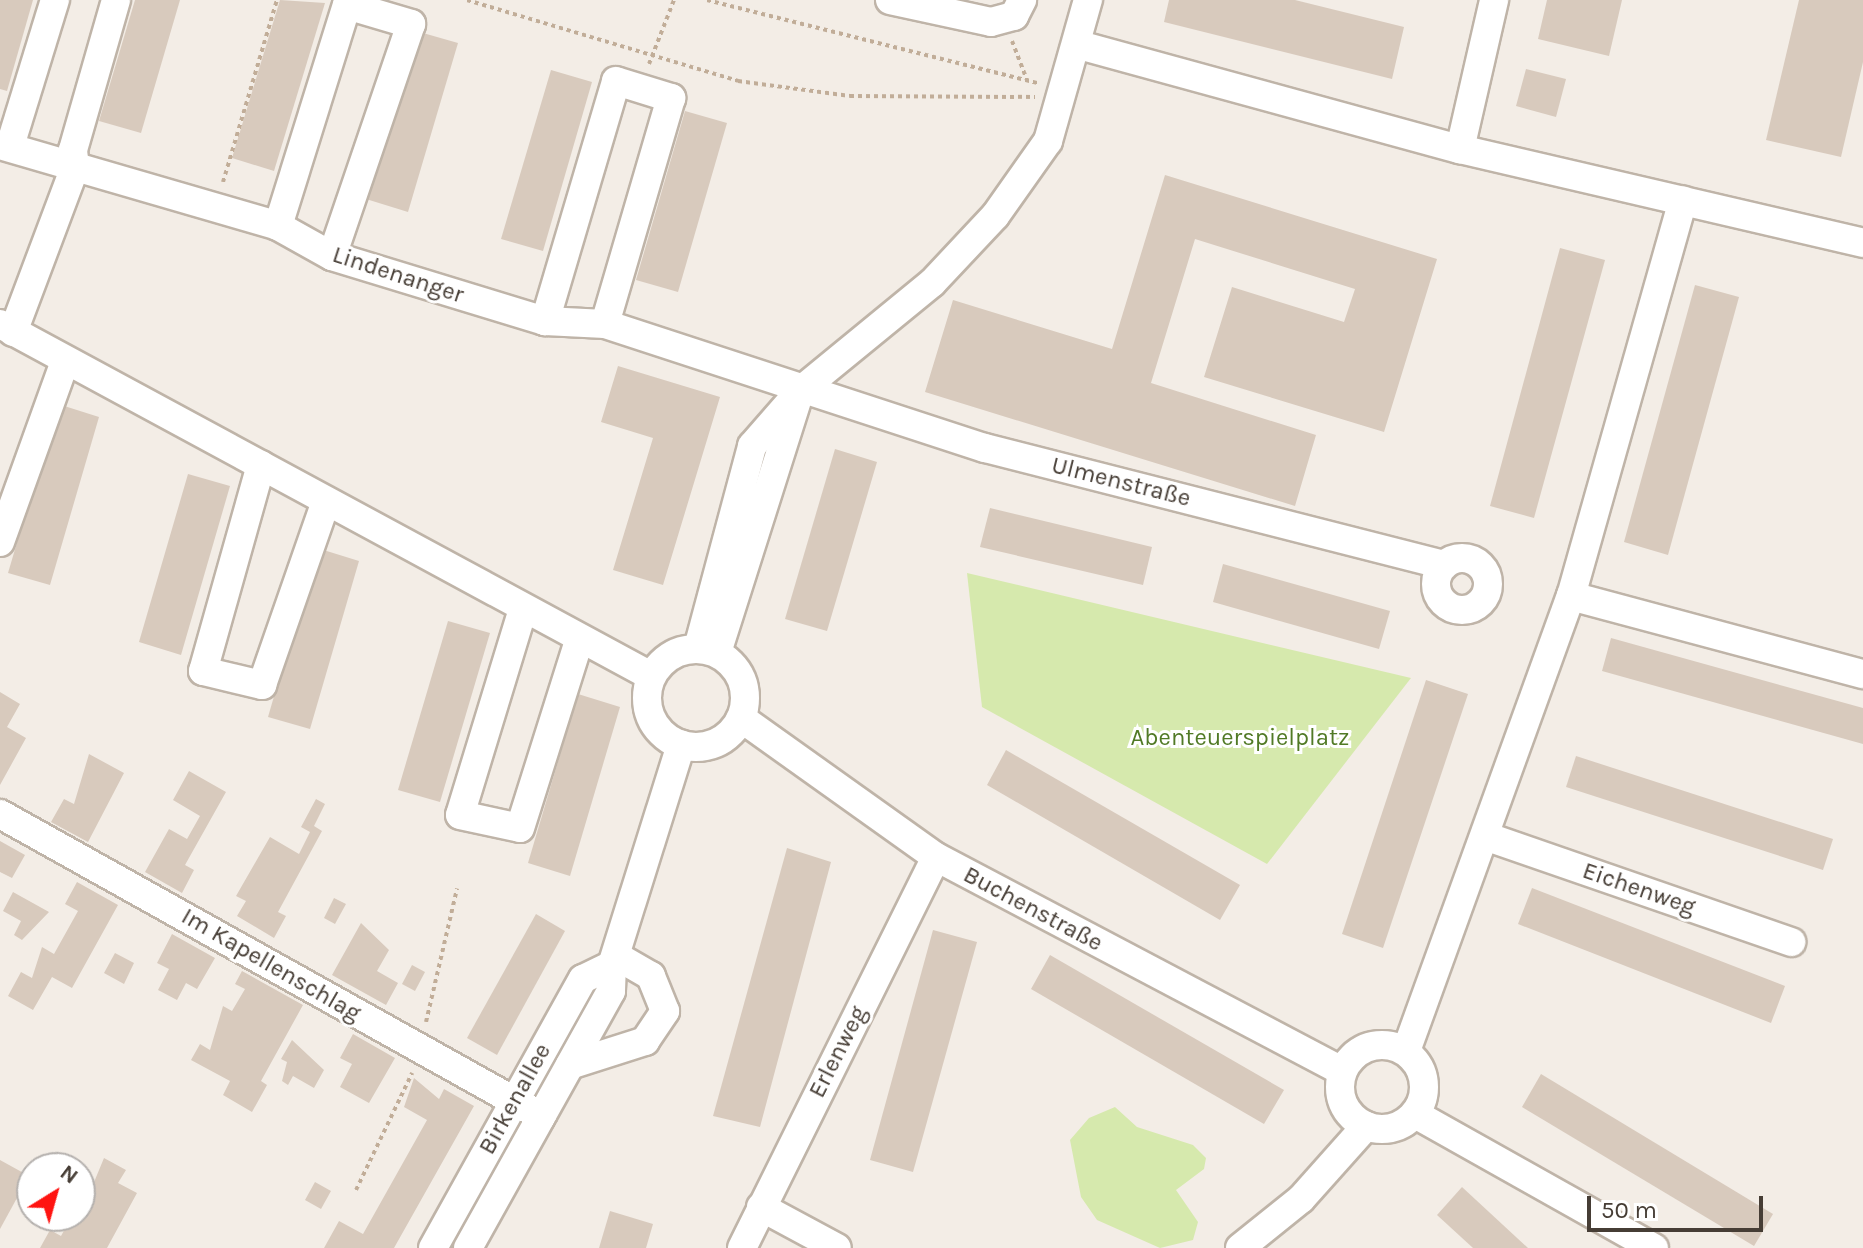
<!DOCTYPE html>
<html>
<head>
<meta charset="utf-8">
<style>
  body { margin:0 }
  #map { position:relative; width:1863px; height:1248px; overflow:hidden; background:#f3ede6; font-family:Karla,sans-serif }
  div>[style] { position:absolute }
  .green>* { inset:0; background:#d6e9ad }
  .building>* { inset:0; background:#d8cabd }
  .path>* { height:4px; margin-top:-2px; transform-origin:0; background:repeating-linear-gradient(90deg,#c1ad98 0 4px,transparent 0 8px) }
  .roads { filter:drop-shadow(2px 0 #bfb4a8) drop-shadow(-2px 0 #bfb4a8) drop-shadow(0 2px #bfb4a8) drop-shadow(0 -2px #bfb4a8) }
  .minor>* { height:28px; margin:-14px; padding:0 14px; transform-origin:14px; border-radius:14px; background:#fff }
  .minor>.ring { margin:-14px; padding:0; box-sizing:content-box; background:none; border:28px solid #fff; border-radius:50% }
  span { translate:-50% -50%; white-space:nowrap; text-align:center; line-height:1.15; -webkit-text-stroke:6px #fff; paint-order:stroke }
  .street-label { font-size:24px; color:#463d35 }
  .park-label { font-size:24px; color:#517a26 }
  .north { position:absolute; left:16px; top:1152px; width:80px; height:80px; box-sizing:border-box; background:#fff; border:2px solid #b5b1ae; border-radius:50%; rotate:37deg; font-size:22px; font-weight:700; line-height:32px; text-align:center; color:#463d35 }
  .north::after { content:''; display:block; margin:auto; width:28px; height:36px; background:#ff1411; clip-path:polygon(50% 0,100% 100%,50% 72%,0 100%) }
  .scale { position:absolute; left:1587px; top:1196px; width:176px; height:36px; box-sizing:border-box; border:4px solid #463d35; border-top:0; padding-left:10px; font-size:24px; line-height:28px; white-space:nowrap; color:#463d35; -webkit-text-stroke:6px #fff; paint-order:stroke }
</style>
</head>
<body>
<div id="map">
  <div class="green">
    <i style="clip-path:polygon(967px 573px,1411px 678px,1267px 864px,982px 707px)"></i>
    <i style="clip-path:polygon(1115px 1107px,1137px 1127px,1193px 1145px,1206px 1158px,1204px 1169px,1176px 1190px,1198px 1222px,1193px 1240px,1160px 1248px,1097px 1220px,1081px 1197px,1070px 1140px,1089px 1118px)"></i>
  </div>
  <div class="building">
    <i style="clip-path:polygon(0 0,33px 0,7px 91px,0 89px)"></i>
    <i style="clip-path:polygon(135px 0,180px 0,141px 133px,99px 121px)"></i>
    <i style="clip-path:polygon(280px 0,325px 3px,274px 171px,232px 158px)"></i>
    <i style="clip-path:polygon(1169px 0,1295px 0,1404px 27px,1392px 79px,1164px 22px)"></i>
    <i style="clip-path:polygon(1547px 0,1622px 0,1609px 56px,1538px 39px)"></i>
    <i style="clip-path:polygon(1799px 0,1863px 0,1863px 62px,1841px 157px,1766px 140px)"></i>
    <i style="clip-path:polygon(416px 31px,458px 43px,408px 212px,366px 199px)"></i>
    <i style="clip-path:polygon(1526px 69px,1566px 79px,1556px 117px,1516px 106px)"></i>
    <i style="clip-path:polygon(551px 70px,592px 82px,543px 251px,501px 239px)"></i>
    <i style="clip-path:polygon(685px 111px,727px 123px,678px 292px,636px 280px)"></i>
    <i style="clip-path:polygon(1165px 175px,1437px 259px,1384px 432px,1204px 377px,1232px 287px,1344px 322px,1355px 289px,1195px 239px,1151px 383px,1316px 435px,1295px 506px,925px 392px,953px 300px,1112px 349px)"></i>
    <i style="clip-path:polygon(1560px 248px,1605px 260px,1534px 518px,1490px 506px)"></i>
    <i style="clip-path:polygon(1695px 285px,1739px 297px,1668px 555px,1624px 542px)"></i>
    <i style="clip-path:polygon(618px 366px,720px 397px,663px 585px,613px 570px,653px 438px,601px 422px)"></i>
    <i style="clip-path:polygon(58px 404px,99px 417px,50px 585px,8px 573px)"></i>
    <i style="clip-path:polygon(835px 449px,877px 462px,827px 631px,785px 619px)"></i>
    <i style="clip-path:polygon(188px 474px,230px 486px,181px 655px,139px 642px)"></i>
    <i style="clip-path:polygon(990px 508px,1152px 547px,1143px 585px,980px 547px)"></i>
    <i style="clip-path:polygon(317px 548px,359px 561px,310px 729px,268px 717px)"></i>
    <i style="clip-path:polygon(1223px 564px,1390px 611px,1379px 649px,1213px 602px)"></i>
    <i style="clip-path:polygon(448px 621px,490px 633px,440px 802px,398px 790px)"></i>
    <i style="clip-path:polygon(1611px 638px,1863px 708px,1863px 744px,1602px 671px)"></i>
    <i style="clip-path:polygon(1426px 680px,1468px 694px,1383px 948px,1342px 934px)"></i>
    <i style="clip-path:polygon(0 692px,20px 704px,7px 727px,26px 738px,0 785px)"></i>
    <i style="clip-path:polygon(578px 694px,620px 707px,570px 876px,528px 863px)"></i>
    <i style="clip-path:polygon(1006px 750px,1240px 885px,1220px 920px,987px 785px)"></i>
    <i style="clip-path:polygon(89px 754px,124px 773px,88px 842px,51px 822px,64px 799px,74px 804px)"></i>
    <i style="clip-path:polygon(1576px 756px,1833px 839px,1823px 870px,1566px 787px)"></i>
    <i style="clip-path:polygon(189px 771px,226px 792px,185px 865px,194px 870px,182px 893px,145px 872px,169px 829px,187px 839px,200px 816px,173px 800px)"></i>
    <i style="clip-path:polygon(316px 799px,325px 804px,314px 826px,322px 831px,278px 912px,286px 916px,274px 938px,237px 916px,246px 901px,236px 896px,270px 837px,299px 854px,310px 832px,301px 827px)"></i>
    <i style="clip-path:polygon(0 841px,25px 855px,12px 878px,0 872px)"></i>
    <i style="clip-path:polygon(787px 848px,831px 862px,760px 1127px,713px 1116px)"></i>
    <i style="clip-path:polygon(77px 882px,118px 905px,72px 988px,52px 977px,33px 1010px,8px 996px,21px 972px,32px 978px,42px 947px,54px 954px,78px 911px,65px 904px)"></i>
    <i style="clip-path:polygon(1532px 888px,1785px 986px,1771px 1023px,1518px 924px)"></i>
    <i style="clip-path:polygon(13px 892px,49px 912px,22px 940px,14px 935px,21px 921px,3px 911px)"></i>
    <i style="clip-path:polygon(334px 898px,346px 904px,335px 924px,324px 918px)"></i>
    <i style="clip-path:polygon(536px 914px,565px 931px,497px 1055px,467px 1038px)"></i>
    <i style="clip-path:polygon(361px 923px,389px 950px,377px 971px,398px 983px,386px 1005px,332px 975px)"></i>
    <i style="clip-path:polygon(933px 930px,977px 942px,913px 1172px,870px 1160px)"></i>
    <i style="clip-path:polygon(172px 934px,215px 958px,197px 989px,186px 983px,177px 1000px,158px 990px,169px 969px,157px 963px)"></i>
    <i style="clip-path:polygon(115px 953px,134px 963px,124px 984px,104px 973px)"></i>
    <i style="clip-path:polygon(1050px 955px,1284px 1090px,1264px 1124px,1031px 989px)"></i>
    <i style="clip-path:polygon(412px 965px,425px 972px,415px 991px,402px 984px)"></i>
    <i style="clip-path:polygon(242px 971px,303px 1005px,261px 1081px,267px 1085px,252px 1112px,223px 1095px,230px 1081px,191px 1060px,200px 1044px,210px 1050px,223px 1006px,232px 1011px,245px 989px,235px 984px)"></i>
    <i style="clip-path:polygon(353px 1034px,395px 1058px,369px 1103px,340px 1087px,352px 1064px,340px 1058px)"></i>
    <i style="clip-path:polygon(292px 1040px,324px 1070px,314px 1088px,293px 1076px,288px 1085px,282px 1081px,287px 1062px,281px 1059px)"></i>
    <i style="clip-path:polygon(1541px 1074px,1773px 1214px,1754px 1246px,1522px 1107px)"></i>
    <i style="clip-path:polygon(414px 1078px,439px 1099px,444px 1089px,474px 1106px,394px 1248px,324px 1248px,339px 1221px,363px 1234px,427px 1120px,404px 1107px)"></i>
    <i style="clip-path:polygon(104px 1158px,126px 1170px,118px 1183px,137px 1193px,107px 1248px,40px 1248px,50px 1230px,61px 1236px,72px 1216px,80px 1216px)"></i>
    <i style="clip-path:polygon(0 1160px,29px 1176px,0 1229px)"></i>
    <i style="clip-path:polygon(315px 1182px,331px 1191px,321px 1209px,305px 1200px)"></i>
    <i style="clip-path:polygon(1462px 1187px,1528px 1248px,1473px 1248px,1437px 1215px)"></i>
    <i style="clip-path:polygon(610px 1211px,653px 1224px,646px 1248px,599px 1248px)"></i>
  </div>
  <div class="path">
    <i style="left:467px;top:0;width:283px;rotate:16.6deg"></i>
    <i style="left:738px;top:81px;width:113px;rotate:7.6deg"></i>
    <i style="left:850px;top:96px;width:185px;rotate:0.3deg"></i>
    <i style="left:707px;top:0;width:341px;rotate:14.1deg"></i>
    <i style="left:1012px;top:41px;width:42px;rotate:69deg"></i>
    <i style="left:649px;top:64px;width:69px;rotate:-68.7deg"></i>
    <i style="left:223px;top:182px;width:190px;rotate:-73.5deg"></i>
    <i style="left:426px;top:1022px;width:137px;rotate:-76.9deg"></i>
    <i style="left:356px;top:1190px;width:130px;rotate:-64.4deg"></i>
  </div>
  <div class="roads">
    <div class="minor">
      <i style="left:890px;top:0;width:103px;rotate:12.3deg"></i>
      <i style="left:991px;top:22px;width:24px;rotate:-15deg"></i>
      <i style="left:1014px;top:16px;width:18px;rotate:-63deg"></i>
      <i style="left:1079px;top:45px;width:395px;rotate:15.3deg"></i>
      <i style="left:1460px;top:149px;width:414px;rotate:13.1deg"></i>
      <i style="left:0;top:145px;width:290px;rotate:16.2deg"></i>
      <i style="left:278px;top:226px;width:62px;rotate:29.1deg"></i>
      <i style="left:332px;top:256px;width:223px;rotate:17deg"></i>
      <i style="left:545px;top:321px;width:60px;rotate:2.9deg"></i>
      <i style="left:605px;top:324px;width:400px;rotate:18.1deg"></i>
      <i style="left:985px;top:448px;width:474px;rotate:14.3deg"></i>
      <i style="left:10px;top:146px;width:153px;rotate:-72.9deg"></i>
      <i style="left:1460px;top:149px;width:153px;rotate:-77.1deg"></i>
      <i style="left:278px;top:226px;width:232px;rotate:-72.7deg"></i>
      <i style="left:347px;top:5px;width:67px;rotate:16.5deg"></i>
      <i style="left:411px;top:24px;width:245px;rotate:108.8deg"></i>
      <i style="left:545px;top:321px;width:250px;rotate:-73.5deg"></i>
      <i style="left:616px;top:81px;width:58px;rotate:17.2deg"></i>
      <i style="left:671px;top:98px;width:235px;rotate:106.3deg"></i>
      <i style="left:0;top:324px;width:740px;rotate:28.4deg"></i>
      <i style="left:13px;top:332px;width:176px;rotate:-69.4deg"></i>
      <i style="left:75px;top:167px;width:17px;rotate:-97deg"></i>
      <i style="left:73px;top:150px;width:156px;rotate:-74deg"></i>
      <i style="left:800px;top:391px;width:171px;rotate:-39.3deg"></i>
      <i style="left:932px;top:283px;width:92px;rotate:-46.8deg"></i>
      <i style="left:995px;top:216px;width:92px;rotate:-54.8deg"></i>
      <i style="left:1048px;top:141px;width:147px;rotate:-74.2deg"></i>
      <i style="left:261px;top:465px;width:214px;rotate:105.7deg"></i>
      <i style="left:203px;top:671px;width:61px;rotate:13.3deg"></i>
      <i style="left:262px;top:685px;width:195px;rotate:-70.8deg"></i>
      <i style="left:0;top:542px;width:192px;rotate:-70.2deg"></i>
      <i class="ring" style="left:1436px;top:558px;width:24px;height:24px"></i>
      <i style="left:1571px;top:596px;width:302px;rotate:15deg"></i>
      <i style="left:523px;top:609px;width:215px;rotate:107deg"></i>
      <i style="left:460px;top:815px;width:61px;rotate:12.2deg"></i>
      <i style="left:520px;top:828px;width:196px;rotate:-72.5deg"></i>
      <i style="left:698px;top:648px;width:209px;rotate:-75deg"></i>
      <i style="left:752px;top:446px;width:73px;rotate:-48.9deg"></i>
      <i style="left:800px;top:391px;width:275px;rotate:107.6deg"></i>
      <i class="ring" style="left:647px;top:649px;width:70px;height:70px"></i>
      <i style="left:741px;top:718px;width:239px;rotate:35.5deg"></i>
      <i style="left:936px;top:857px;width:459px;rotate:27.8deg"></i>
      <i style="left:0;top:814px;width:620px;rotate:29.17deg"></i>
      <i style="left:1488px;top:837px;width:321px;rotate:19.1deg"></i>
      <i class="ring" style="left:1340px;top:1045px;width:56px;height:56px"></i>
      <i style="left:1406px;top:1051px;width:484px;rotate:-70.1deg"></i>
      <i style="left:1571px;top:596px;width:411px;rotate:-74.2deg"></i>
      <i style="left:570px;top:1065px;width:79px;rotate:-17.7deg"></i>
      <i style="left:645px;top:1041px;width:36px;rotate:-56deg"></i>
      <i style="left:665px;top:1011px;width:38px;rotate:-112deg"></i>
      <i style="left:651px;top:976px;width:38px;rotate:-150deg"></i>
      <i style="left:1415px;top:1114px;width:274px;rotate:29.3deg"></i>
      <i style="left:761px;top:1207px;width:86px;rotate:28.3deg"></i>
      <i style="left:433px;top:1248px;width:308px;rotate:-60.9deg"></i>
      <i style="left:583px;top:979px;width:32px;rotate:-26deg"></i>
      <i style="left:468px;top:1248px;width:294px;rotate:-60.9deg"></i>
      <i style="left:611px;top:991px;width:26px;rotate:-88deg"></i>
      <i style="left:612px;top:965px;width:231px;rotate:-72.6deg"></i>
      <i style="left:742px;top:1248px;width:436px;rotate:-63.6deg"></i>
      <i style="left:1240px;top:1248px;width:78px;rotate:-38.8deg"></i>
      <i style="left:1301px;top:1199px;width:98px;rotate:-48.3deg"></i>
    </div>
  </div>
  <div class="street-label">
    <span style="left:398px;top:275px;rotate:18deg">Lindenanger</span>
    <span style="left:1121px;top:482px;rotate:14deg">Ulmenstraße</span>
    <span style="left:1639px;top:889px;rotate:19deg">Eichenweg</span>
    <span style="left:1033px;top:909px;rotate:28deg">Buchenstraße</span>
    <span style="left:271px;top:965px;rotate:30deg">Im Kapellenschlag</span>
    <span style="left:838px;top:1052px;rotate:-63deg">Erlenweg</span>
    <span style="left:515px;top:1099px;rotate:-61deg">Birkenallee</span>
  </div>
  <div class="park-label">
    <span style="left:1240px;top:738px">Abenteuerspielplatz</span>
  </div>
  <div class="north">N</div>
  <div class="scale">50 m</div>
</div>
</body>
</html>
